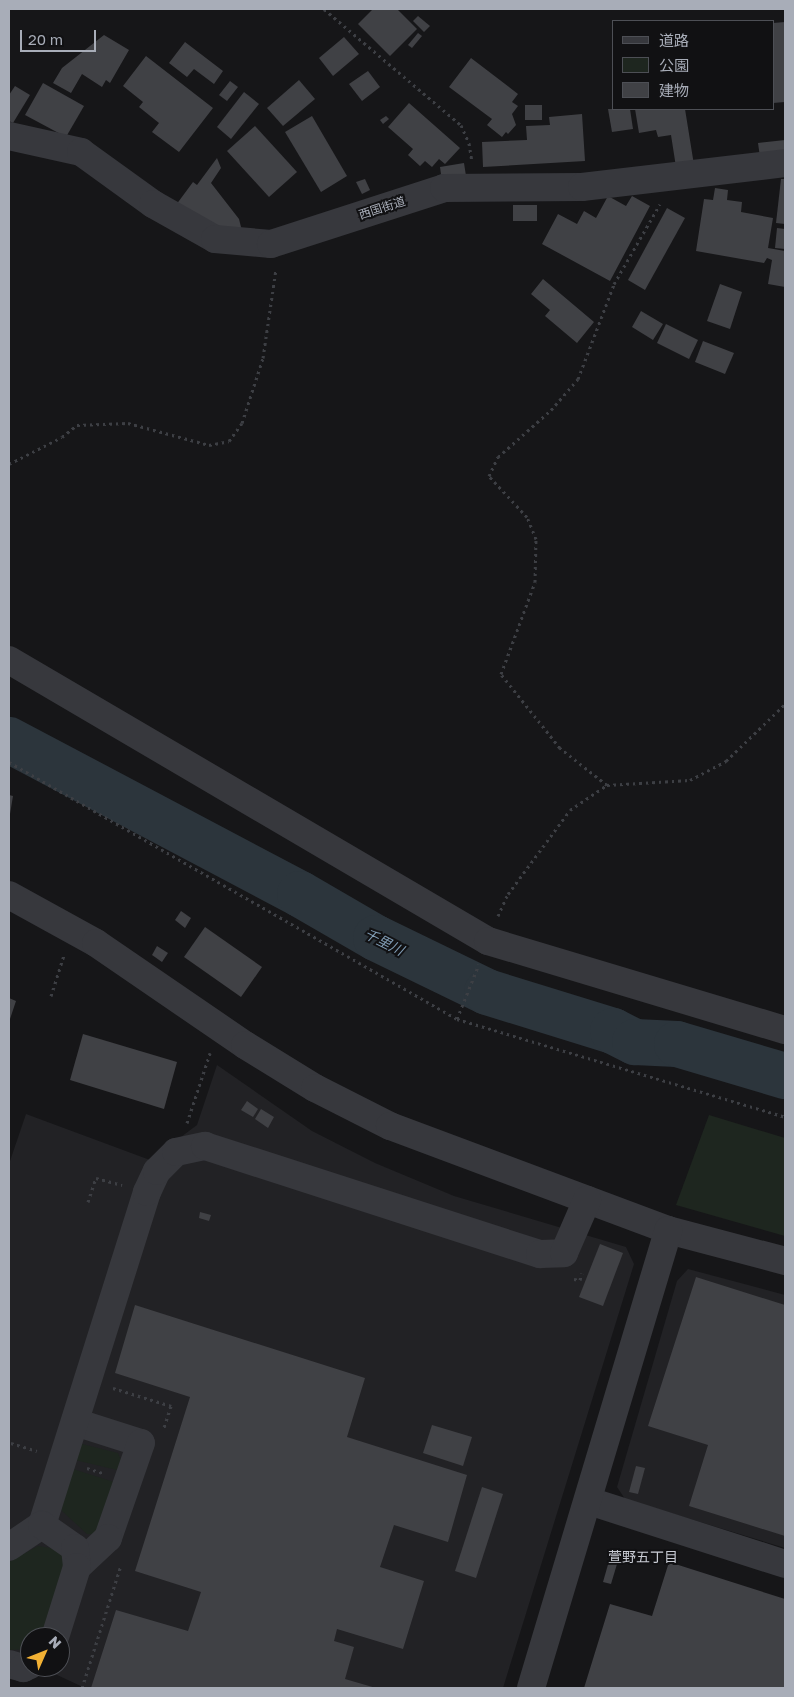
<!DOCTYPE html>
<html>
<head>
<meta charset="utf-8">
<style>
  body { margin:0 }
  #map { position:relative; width:794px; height:1697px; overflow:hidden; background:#161618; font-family:"Golos Text","Noto Sans JP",sans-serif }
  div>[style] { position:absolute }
  .built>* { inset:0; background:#222225 }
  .green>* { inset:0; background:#1e261f }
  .river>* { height:46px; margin:-23px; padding:0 23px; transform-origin:23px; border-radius:23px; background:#2c353c }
  .building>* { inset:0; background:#404145 }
  .path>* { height:3px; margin-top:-1.5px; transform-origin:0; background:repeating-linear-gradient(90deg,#3d3f44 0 2.5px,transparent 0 6.5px) }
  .minor>* { height:28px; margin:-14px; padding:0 14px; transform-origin:14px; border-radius:14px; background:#37383d }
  span { translate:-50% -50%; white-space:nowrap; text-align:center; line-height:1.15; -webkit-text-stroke:4px #111113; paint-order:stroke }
  .street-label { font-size:12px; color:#a8adb8 }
  .water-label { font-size:14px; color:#7f9bb3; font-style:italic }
  .neighbourhood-label { font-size:14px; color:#c9ccd4 }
  .frame { position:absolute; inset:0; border:10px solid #a8adb8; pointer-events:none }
  .legend { position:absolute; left:612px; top:20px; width:162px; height:90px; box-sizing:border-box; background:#111113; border:1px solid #4d4f55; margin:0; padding:6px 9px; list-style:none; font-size:15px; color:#a8adb8 }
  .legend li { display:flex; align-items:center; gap:10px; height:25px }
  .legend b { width:25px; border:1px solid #4d4f55 }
  .north { position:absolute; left:20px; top:1627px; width:50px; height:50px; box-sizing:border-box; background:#111113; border:1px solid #4d4f55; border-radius:50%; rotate:46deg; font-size:14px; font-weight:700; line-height:20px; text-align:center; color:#a8adb8 }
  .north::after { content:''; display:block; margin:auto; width:18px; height:22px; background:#f2b134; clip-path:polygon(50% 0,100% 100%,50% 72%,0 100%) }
  .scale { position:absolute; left:20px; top:30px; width:76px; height:22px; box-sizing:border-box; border:2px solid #a8adb8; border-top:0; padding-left:6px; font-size:15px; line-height:18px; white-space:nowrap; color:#a8adb8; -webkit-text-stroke:4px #111113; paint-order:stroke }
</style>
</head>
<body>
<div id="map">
  <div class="built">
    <i style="clip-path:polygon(217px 1065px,312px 1131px,375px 1163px,454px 1196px,626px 1247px,634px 1264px,503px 1688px,85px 1688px,40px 1667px,60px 1667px,60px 1637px,30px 1637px,30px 1662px,9px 1652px,9px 1164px,26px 1114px,150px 1160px,197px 1125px)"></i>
    <i style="clip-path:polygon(688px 1269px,785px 1295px,785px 1548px,625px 1499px,617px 1487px,677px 1281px)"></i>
  </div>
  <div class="green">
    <i style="clip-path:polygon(709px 1115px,785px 1138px,785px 1236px,676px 1205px)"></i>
    <i style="clip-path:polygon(82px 1444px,118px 1453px,121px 1460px,117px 1470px,75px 1460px)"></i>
    <i style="clip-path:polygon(73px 1469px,114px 1482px,96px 1534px,87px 1534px,62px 1511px,61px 1505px)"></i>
    <i style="clip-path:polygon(38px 1546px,57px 1549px,64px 1555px,67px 1564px,45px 1637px,30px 1637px,30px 1649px,9px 1650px,9px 1562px)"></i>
  </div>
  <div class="river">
    <i style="left:9px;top:740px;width:329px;rotate:27.9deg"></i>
    <i style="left:300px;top:894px;width:88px;rotate:30.1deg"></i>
    <i style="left:376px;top:938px;width:123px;rotate:25.9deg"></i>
    <i style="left:487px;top:992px;width:132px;rotate:17.2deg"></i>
    <i style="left:613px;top:1031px;width:25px;rotate:27deg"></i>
    <i style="left:635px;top:1042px;width:42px;rotate:2.7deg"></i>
    <i style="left:677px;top:1044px;width:113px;rotate:16.5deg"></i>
  </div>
  <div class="building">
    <i style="clip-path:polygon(373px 9px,397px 9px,417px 29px,390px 56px,358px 24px)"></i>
    <i style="clip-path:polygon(418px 16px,430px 26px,424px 32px,413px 21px)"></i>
    <i style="clip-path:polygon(785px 22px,785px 102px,773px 103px,773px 23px)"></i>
    <i style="clip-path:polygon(418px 33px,422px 36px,412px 48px,408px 45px)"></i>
    <i style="clip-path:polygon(104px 35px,129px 50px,110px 83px,106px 80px,102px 87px,82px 74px,71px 93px,53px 83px,62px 68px)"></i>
    <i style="clip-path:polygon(344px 37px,359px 54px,333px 76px,319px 58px)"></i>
    <i style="clip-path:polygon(185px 42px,223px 71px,214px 84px,194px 69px,187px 77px,169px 63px)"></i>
    <i style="clip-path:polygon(146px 56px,213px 108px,179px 152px,152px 132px,159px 123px,139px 107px,143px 102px,123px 86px)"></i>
    <i style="clip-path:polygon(471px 58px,518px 94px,512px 102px,518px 106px,512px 114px,516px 125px,508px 134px,506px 132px,502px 137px,487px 125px,492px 119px,449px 87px)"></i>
    <i style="clip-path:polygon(368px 71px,380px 87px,362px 101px,349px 84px)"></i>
    <i style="clip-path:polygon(299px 80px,315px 99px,283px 126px,267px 108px)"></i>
    <i style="clip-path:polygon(230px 81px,238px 87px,227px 101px,219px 95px)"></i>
    <i style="clip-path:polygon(43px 83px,84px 106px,66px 137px,25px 115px)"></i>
    <i style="clip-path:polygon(15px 86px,30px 95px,13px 123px,9px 121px,9px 95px)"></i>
    <i style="clip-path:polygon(244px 92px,259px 104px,231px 139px,217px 127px)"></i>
    <i style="clip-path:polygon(409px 103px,460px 148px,445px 164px,439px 159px,432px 167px,425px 161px,420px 166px,408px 155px,413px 149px,388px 127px)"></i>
    <i style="clip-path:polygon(525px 105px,542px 105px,542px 120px,525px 120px)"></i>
    <i style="clip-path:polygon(608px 109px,630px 109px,633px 129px,612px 132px)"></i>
    <i style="clip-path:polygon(635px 109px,685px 109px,694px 165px,676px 167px,671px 135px,658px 137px,656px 130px,639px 133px)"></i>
    <i style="clip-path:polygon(582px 114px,585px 161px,483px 167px,482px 142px,527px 140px,526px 126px,550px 125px,549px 117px)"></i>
    <i style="clip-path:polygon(312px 116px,347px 176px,321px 192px,285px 132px)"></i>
    <i style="clip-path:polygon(386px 116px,389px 119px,383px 124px,380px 120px)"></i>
    <i style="clip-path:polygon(255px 126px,297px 172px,269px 197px,227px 151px)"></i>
    <i style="clip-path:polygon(785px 140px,785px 155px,760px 157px,758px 143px)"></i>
    <i style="clip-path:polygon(217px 158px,221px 168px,211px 183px,239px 219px,243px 235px,211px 232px,176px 205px,193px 182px,197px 185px)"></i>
    <i style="clip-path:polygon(464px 163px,466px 176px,442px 181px,440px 167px)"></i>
    <i style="clip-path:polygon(365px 179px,370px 190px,362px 194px,356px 182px)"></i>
    <i style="clip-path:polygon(781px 179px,785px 179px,785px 224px,776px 223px)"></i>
    <i style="clip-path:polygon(715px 188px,728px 190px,727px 200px,742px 202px,741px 212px,773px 218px,768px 248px,785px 251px,785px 287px,768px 284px,772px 260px,767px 258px,764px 263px,696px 251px,704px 199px,713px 200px)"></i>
    <i style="clip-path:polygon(608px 196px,626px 206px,632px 196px,650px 206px,610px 281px,542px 244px,558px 214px,577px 224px,584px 211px,596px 218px)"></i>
    <i style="clip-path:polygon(513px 205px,537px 205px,537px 221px,513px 221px)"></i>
    <i style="clip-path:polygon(667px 208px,685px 218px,645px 290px,628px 280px)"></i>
    <i style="clip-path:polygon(777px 228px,785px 229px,785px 249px,775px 248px)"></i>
    <i style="clip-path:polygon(543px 279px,594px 322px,577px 343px,545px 316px,550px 310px,531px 294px)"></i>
    <i style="clip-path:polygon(720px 284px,742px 292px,730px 329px,707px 321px)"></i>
    <i style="clip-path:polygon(641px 311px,663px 324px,653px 340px,632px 327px)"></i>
    <i style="clip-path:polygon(666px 324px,698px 340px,689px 359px,657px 343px)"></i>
    <i style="clip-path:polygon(703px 341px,734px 353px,725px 374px,695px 362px)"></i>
    <i style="clip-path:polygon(9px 795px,13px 796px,10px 814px,9px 814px)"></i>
    <i style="clip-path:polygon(181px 911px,191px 918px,185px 928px,175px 920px)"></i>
    <i style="clip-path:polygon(205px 927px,262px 967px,241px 997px,184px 957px)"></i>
    <i style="clip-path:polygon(157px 946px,168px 953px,162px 962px,152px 955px)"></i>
    <i style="clip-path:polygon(9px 998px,16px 1001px,9px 1022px)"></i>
    <i style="clip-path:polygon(83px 1034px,177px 1062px,164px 1109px,70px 1080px)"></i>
    <i style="clip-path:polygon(247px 1101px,258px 1109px,253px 1117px,241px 1110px)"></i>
    <i style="clip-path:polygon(261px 1109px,274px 1117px,268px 1128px,255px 1119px)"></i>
    <i style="clip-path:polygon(200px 1212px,211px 1215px,209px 1221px,199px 1218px)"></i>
    <i style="clip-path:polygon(600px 1244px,623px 1253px,603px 1306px,579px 1297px)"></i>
    <i style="clip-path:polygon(696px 1277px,785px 1305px,785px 1536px,689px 1506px,708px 1445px,648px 1426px)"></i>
    <i style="clip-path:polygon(135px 1305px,365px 1378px,347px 1437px,467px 1475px,448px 1542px,394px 1525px,380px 1567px,424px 1581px,403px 1649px,337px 1629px,334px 1641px,354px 1647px,345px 1679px,376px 1688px,91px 1688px,116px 1610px,188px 1631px,201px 1592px,135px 1571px,190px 1397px,115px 1373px)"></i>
    <i style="clip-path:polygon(432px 1425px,472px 1437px,463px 1466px,423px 1453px)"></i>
    <i style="clip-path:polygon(636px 1466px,645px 1468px,638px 1494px,629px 1492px)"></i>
    <i style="clip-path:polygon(482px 1487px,503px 1494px,476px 1578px,455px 1571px)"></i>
    <i style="clip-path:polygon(609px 1561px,617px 1564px,611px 1584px,603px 1582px)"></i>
    <i style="clip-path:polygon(669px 1562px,785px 1599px,785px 1688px,584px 1688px,610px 1604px,652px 1616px)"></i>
  </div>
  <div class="path">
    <i style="left:324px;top:9px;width:180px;rotate:40.3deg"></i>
    <i style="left:461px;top:125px;width:20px;rotate:66deg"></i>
    <i style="left:469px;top:143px;width:19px;rotate:81deg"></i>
    <i style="left:9px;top:464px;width:59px;rotate:-27deg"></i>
    <i style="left:62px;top:437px;width:19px;rotate:-39deg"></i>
    <i style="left:77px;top:425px;width:51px;rotate:-2.2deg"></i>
    <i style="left:128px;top:423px;width:84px;rotate:15.2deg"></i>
    <i style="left:209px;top:445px;width:20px;rotate:-11deg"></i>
    <i style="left:229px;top:441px;width:22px;rotate:-54deg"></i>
    <i style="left:242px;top:423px;width:68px;rotate:-72.1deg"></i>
    <i style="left:263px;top:358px;width:90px;rotate:-81.7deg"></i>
    <i style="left:9px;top:762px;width:516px;rotate:29.84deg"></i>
    <i style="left:457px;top:1019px;width:342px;rotate:16.6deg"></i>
    <i style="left:607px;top:785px;width:60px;rotate:-141.8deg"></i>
    <i style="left:560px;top:748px;width:95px;rotate:-128.6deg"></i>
    <i style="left:501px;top:674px;width:98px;rotate:-69.7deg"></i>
    <i style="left:535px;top:582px;width:43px;rotate:-88.7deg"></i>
    <i style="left:536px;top:539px;width:24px;rotate:-112deg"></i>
    <i style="left:527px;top:517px;width:56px;rotate:-132.8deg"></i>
    <i style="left:489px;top:476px;width:21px;rotate:-65deg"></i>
    <i style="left:498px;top:457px;width:71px;rotate:-41.6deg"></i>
    <i style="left:551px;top:410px;width:41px;rotate:-48.9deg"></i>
    <i style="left:578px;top:379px;width:102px;rotate:-69.2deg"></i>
    <i style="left:614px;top:284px;width:92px;rotate:-60.1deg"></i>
    <i style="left:498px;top:916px;width:24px;rotate:-66deg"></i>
    <i style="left:508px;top:894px;width:104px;rotate:-53.6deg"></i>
    <i style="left:570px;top:810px;width:45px;rotate:-34deg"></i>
    <i style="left:607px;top:785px;width:83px;rotate:-3.4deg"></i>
    <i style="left:690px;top:780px;width:41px;rotate:-27.8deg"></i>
    <i style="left:726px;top:761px;width:82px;rotate:-44deg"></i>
    <i style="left:51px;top:996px;width:43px;rotate:-72.4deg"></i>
    <i style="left:457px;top:1019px;width:59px;rotate:-68.2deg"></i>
    <i style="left:187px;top:1123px;width:74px;rotate:-71.8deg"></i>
    <i style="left:88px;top:1202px;width:25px;rotate:-72deg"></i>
    <i style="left:96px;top:1178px;width:27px;rotate:15deg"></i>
    <i style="left:574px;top:1279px;width:6px;rotate:9deg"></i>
    <i style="left:580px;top:1280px;width:7px;rotate:-74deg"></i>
    <i style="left:113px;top:1388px;width:61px;rotate:17.2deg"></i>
    <i style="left:171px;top:1406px;width:25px;rotate:108deg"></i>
    <i style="left:11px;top:1443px;width:27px;rotate:17deg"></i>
    <i style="left:87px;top:1468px;width:16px;rotate:18deg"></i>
    <i style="left:82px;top:1688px;width:129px;rotate:-72.4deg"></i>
  </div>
  <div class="minor">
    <i style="left:9px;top:136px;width:74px;rotate:12.5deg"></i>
    <i style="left:81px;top:152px;width:89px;rotate:35.8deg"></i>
    <i style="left:153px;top:204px;width:71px;rotate:29.4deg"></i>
    <i style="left:215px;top:239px;width:56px;rotate:5.1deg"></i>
    <i style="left:271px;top:244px;width:182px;rotate:-17.9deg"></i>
    <i style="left:444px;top:188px;width:138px;rotate:-0.4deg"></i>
    <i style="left:582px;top:187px;width:204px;rotate:-6.7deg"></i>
    <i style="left:9px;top:660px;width:555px;rotate:30.4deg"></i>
    <i style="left:488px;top:941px;width:310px;rotate:16.7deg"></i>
    <i style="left:9px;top:895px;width:99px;rotate:28.9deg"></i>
    <i style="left:96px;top:943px;width:181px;rotate:34.4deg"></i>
    <i style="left:245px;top:1045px;width:82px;rotate:31.6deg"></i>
    <i style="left:315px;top:1088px;width:84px;rotate:26.9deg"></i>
    <i style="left:390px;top:1126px;width:297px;rotate:20.5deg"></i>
    <i style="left:668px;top:1230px;width:121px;rotate:14.8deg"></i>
    <i style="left:75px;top:1422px;width:69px;rotate:17.7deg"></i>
    <i style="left:141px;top:1443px;width:101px;rotate:109.2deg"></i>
    <i style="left:108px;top:1538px;width:42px;rotate:136.9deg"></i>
    <i style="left:589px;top:1501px;width:206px;rotate:17.8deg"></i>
    <i style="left:42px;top:1525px;width:349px;rotate:-72.5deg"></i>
    <i style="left:147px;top:1192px;width:23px;rotate:-65deg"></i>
    <i style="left:157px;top:1171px;width:27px;rotate:-45deg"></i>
    <i style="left:176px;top:1152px;width:30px;rotate:-12deg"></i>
    <i style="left:205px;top:1146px;width:352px;rotate:17.9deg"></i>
    <i style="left:540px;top:1254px;width:24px;rotate:-2deg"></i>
    <i style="left:564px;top:1253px;width:58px;rotate:-66.5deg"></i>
    <i style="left:9px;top:1547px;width:40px;rotate:-34deg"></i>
    <i style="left:42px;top:1525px;width:40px;rotate:34.9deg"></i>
    <i style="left:75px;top:1548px;width:19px;rotate:84deg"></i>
    <i style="left:77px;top:1567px;width:73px;rotate:107.4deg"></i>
    <i style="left:9px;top:1664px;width:15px;rotate:16deg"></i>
    <i style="left:23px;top:1668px;width:8px;rotate:-23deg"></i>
    <i style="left:531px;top:1688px;width:478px;rotate:-73.3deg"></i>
  </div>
  <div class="street-label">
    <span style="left:382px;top:208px;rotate:-18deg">西国街道</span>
  </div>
  <div class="water-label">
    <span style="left:384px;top:942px;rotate:27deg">千里川</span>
  </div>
  <div class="neighbourhood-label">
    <span style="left:643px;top:1557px">萱野五丁目</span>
  </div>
  <div class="frame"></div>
  <ul class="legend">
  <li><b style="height:6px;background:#37383d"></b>道路</li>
  <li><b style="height:14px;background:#1e261f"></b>公園</li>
  <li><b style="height:14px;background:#404145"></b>建物</li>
  </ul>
  <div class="north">N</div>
  <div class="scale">20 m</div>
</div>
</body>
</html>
